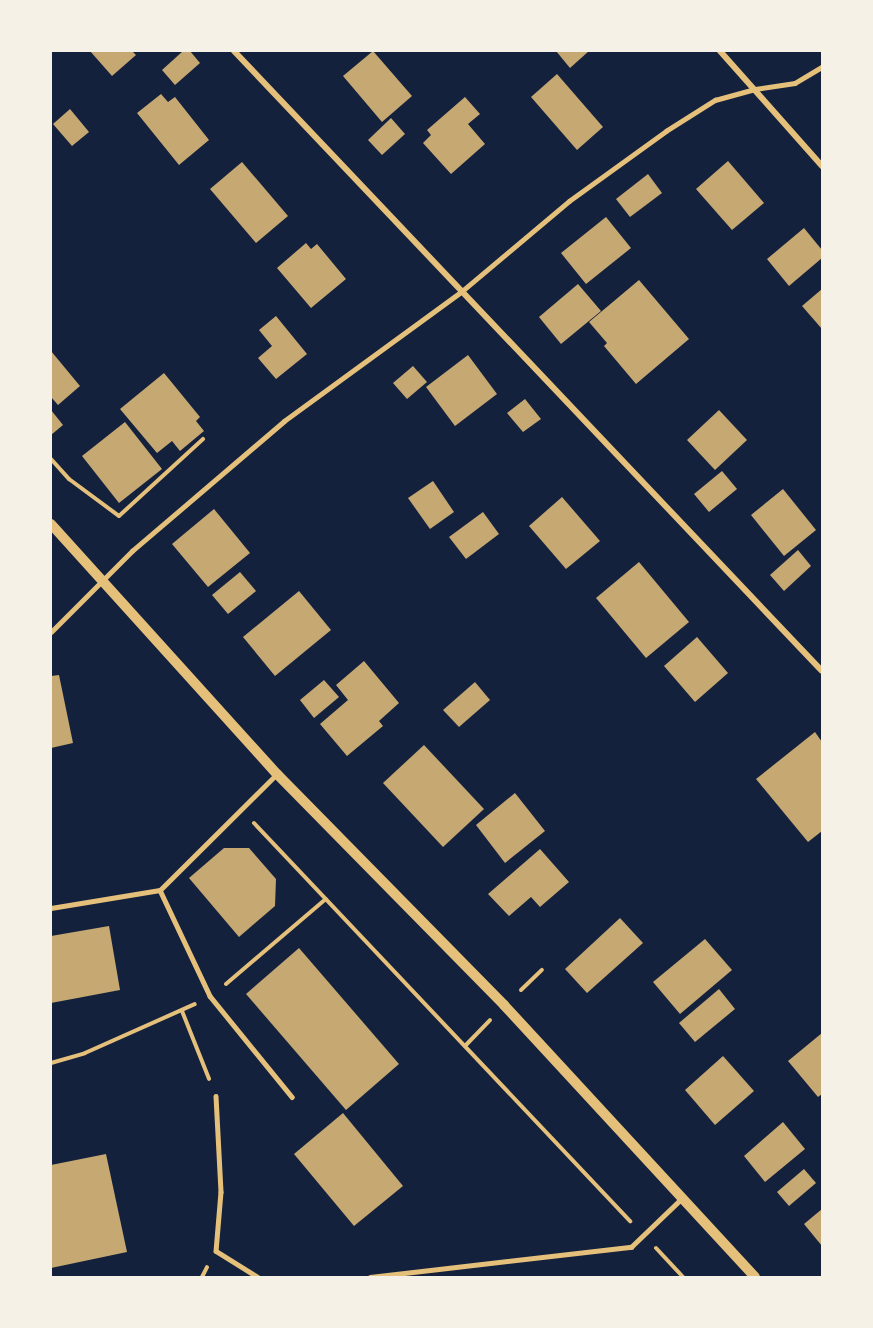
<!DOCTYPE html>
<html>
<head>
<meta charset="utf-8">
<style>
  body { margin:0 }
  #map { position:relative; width:873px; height:1328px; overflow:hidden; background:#14213d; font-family:Overpass,sans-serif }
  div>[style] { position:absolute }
  .building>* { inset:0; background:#c6a872 }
  .path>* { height:4px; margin:-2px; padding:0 2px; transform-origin:2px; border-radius:2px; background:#e5c07b }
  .service>* { height:4.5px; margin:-2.25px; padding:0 2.25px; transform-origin:2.25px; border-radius:2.25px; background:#e5c07b }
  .minor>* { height:6px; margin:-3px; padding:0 3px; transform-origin:3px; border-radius:3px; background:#e5c07b }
  .tertiary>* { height:10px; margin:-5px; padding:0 5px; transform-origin:5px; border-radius:5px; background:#e5c07b }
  span { translate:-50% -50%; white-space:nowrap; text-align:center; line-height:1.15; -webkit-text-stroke:4.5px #f6f1e7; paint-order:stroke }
  .frame { position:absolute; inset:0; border:52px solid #f6f1e7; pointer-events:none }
</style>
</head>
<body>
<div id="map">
  <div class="building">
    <i style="clip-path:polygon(90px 51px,132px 51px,136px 55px,112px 76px)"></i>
    <i style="clip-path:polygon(183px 51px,190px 51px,200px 63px,175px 85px,162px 70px)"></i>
    <i style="clip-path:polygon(373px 51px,412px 96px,382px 122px,343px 76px)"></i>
    <i style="clip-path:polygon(556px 51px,589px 51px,570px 68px)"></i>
    <i style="clip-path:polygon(557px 74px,603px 127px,577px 150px,531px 97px)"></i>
    <i style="clip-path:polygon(161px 94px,168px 102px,175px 97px,209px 140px,179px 165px,137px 113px)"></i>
    <i style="clip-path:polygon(465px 97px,480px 114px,468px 124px,485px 144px,451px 174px,423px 143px,431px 135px,427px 130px)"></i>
    <i style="clip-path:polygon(70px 109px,89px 132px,72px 146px,53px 124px)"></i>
    <i style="clip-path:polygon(391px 118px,405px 134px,382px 155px,368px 140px)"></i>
    <i style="clip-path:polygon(728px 161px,764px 203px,732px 230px,696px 189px)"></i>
    <i style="clip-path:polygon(242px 162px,288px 216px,256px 243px,210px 189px)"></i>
    <i style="clip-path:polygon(648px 174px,662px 193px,630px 217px,616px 199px)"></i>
    <i style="clip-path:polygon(606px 217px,631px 248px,586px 284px,561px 253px)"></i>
    <i style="clip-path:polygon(804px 228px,822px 250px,822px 258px,789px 286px,767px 259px)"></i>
    <i style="clip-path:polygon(306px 243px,311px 249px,317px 244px,346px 279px,311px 308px,277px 268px)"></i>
    <i style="clip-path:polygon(639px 280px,689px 339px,636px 384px,604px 346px,607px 343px,589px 322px)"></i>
    <i style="clip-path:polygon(578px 284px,601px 311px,561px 344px,539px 317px)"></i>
    <i style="clip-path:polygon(822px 289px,822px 329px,802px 306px)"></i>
    <i style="clip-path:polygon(276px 316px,307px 354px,276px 379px,258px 358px,272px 346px,259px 330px)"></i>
    <i style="clip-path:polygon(51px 351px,80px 386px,58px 405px,51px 397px)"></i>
    <i style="clip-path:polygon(468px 355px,497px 394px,455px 426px,426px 387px)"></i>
    <i style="clip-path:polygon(413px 366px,427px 382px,407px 399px,393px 383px)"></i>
    <i style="clip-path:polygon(164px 373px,200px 417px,196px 421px,204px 431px,180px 451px,172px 441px,157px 453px,120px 409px)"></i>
    <i style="clip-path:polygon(525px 399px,541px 419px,523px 432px,507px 413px)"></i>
    <i style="clip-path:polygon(51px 410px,63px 425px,51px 435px)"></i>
    <i style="clip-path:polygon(719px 410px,747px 440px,715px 470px,687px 440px)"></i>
    <i style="clip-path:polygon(125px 422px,162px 469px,119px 503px,82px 456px)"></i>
    <i style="clip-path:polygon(722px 471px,737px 489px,709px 512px,694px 494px)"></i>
    <i style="clip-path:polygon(433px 481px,454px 512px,430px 529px,408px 498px)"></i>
    <i style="clip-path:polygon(783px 489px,816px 530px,784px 556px,751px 515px)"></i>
    <i style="clip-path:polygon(562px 497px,600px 541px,566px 569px,529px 526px)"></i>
    <i style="clip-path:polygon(214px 509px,250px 553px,208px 587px,172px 544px)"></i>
    <i style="clip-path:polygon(483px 512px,499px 534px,466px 559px,449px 537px)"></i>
    <i style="clip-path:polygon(798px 550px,811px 566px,784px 591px,770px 575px)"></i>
    <i style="clip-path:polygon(639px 562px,689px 622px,646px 658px,596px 598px)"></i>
    <i style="clip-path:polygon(240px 572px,256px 591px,228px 614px,212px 595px)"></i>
    <i style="clip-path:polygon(299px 591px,331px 630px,275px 676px,243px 637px)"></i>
    <i style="clip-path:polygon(697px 637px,728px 673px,695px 702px,664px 666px)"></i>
    <i style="clip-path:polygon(364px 661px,399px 703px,379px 721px,383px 726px,347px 756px,320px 724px,348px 700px,336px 685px)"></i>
    <i style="clip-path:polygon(59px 675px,73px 743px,51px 748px,51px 676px)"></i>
    <i style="clip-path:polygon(324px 680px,339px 697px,314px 718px,300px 700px)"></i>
    <i style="clip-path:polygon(475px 682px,490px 700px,459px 727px,443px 710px)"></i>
    <i style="clip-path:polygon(815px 732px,822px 742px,822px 831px,808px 842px,756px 779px)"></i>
    <i style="clip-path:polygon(424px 745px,484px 809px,443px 847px,383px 783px)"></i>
    <i style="clip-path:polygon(515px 793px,545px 831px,505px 863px,476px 825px)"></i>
    <i style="clip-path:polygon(224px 848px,249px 848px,276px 879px,275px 906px,239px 937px,189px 878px)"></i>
    <i style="clip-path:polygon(540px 849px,569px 882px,540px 907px,531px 897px,509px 916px,488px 894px)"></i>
    <i style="clip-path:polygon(620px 918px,643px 943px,587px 993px,565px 969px)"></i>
    <i style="clip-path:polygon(109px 926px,120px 990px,51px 1003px,51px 936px)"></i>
    <i style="clip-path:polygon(705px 939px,732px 970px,680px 1014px,653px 982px)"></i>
    <i style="clip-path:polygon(299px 948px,399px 1064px,346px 1110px,246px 994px)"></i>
    <i style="clip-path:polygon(719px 989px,735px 1009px,695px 1042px,679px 1023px)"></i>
    <i style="clip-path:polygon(822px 1033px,822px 1094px,818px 1097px,788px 1061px)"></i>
    <i style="clip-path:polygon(723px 1056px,754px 1091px,715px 1125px,685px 1090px)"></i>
    <i style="clip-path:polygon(343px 1113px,403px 1186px,354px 1226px,294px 1154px)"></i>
    <i style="clip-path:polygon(783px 1122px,805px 1149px,765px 1182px,744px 1156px)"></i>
    <i style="clip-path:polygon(106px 1154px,127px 1252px,51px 1268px,51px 1165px)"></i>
    <i style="clip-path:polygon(804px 1169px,816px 1183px,789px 1206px,777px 1192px)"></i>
    <i style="clip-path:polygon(822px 1209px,822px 1246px,804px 1224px)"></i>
  </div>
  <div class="path">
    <i style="left:51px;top:459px;width:27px;rotate:48deg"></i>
    <i style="left:69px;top:479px;width:62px;rotate:36.5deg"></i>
    <i style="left:119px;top:516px;width:114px;rotate:-42.5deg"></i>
    <i style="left:254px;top:823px;width:548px;rotate:46.63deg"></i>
    <i style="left:226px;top:984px;width:131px;rotate:-40.4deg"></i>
    <i style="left:521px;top:990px;width:29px;rotate:-44deg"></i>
    <i style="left:182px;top:1011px;width:73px;rotate:68.3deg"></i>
    <i style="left:465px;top:1046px;width:36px;rotate:-46deg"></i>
    <i style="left:51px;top:1063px;width:35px;rotate:-16deg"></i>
    <i style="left:85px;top:1053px;width:120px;rotate:-24deg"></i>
    <i style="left:656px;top:1248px;width:40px;rotate:47deg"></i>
    <i style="left:202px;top:1277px;width:11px;rotate:-63deg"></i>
  </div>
  <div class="service">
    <i style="left:51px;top:632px;width:115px;rotate:-45deg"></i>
    <i style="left:132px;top:551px;width:200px;rotate:-40.5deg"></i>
    <i style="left:284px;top:421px;width:219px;rotate:-36.1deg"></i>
    <i style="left:461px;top:292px;width:141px;rotate:-40.1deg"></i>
    <i style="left:569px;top:201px;width:120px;rotate:-35.8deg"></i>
    <i style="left:666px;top:131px;width:58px;rotate:-32.3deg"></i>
    <i style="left:715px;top:100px;width:41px;rotate:-15.4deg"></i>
    <i style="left:755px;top:89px;width:40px;rotate:-8.5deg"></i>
    <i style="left:795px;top:83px;width:31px;rotate:-31deg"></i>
    <i style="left:160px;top:890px;width:117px;rotate:64.7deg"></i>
    <i style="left:210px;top:996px;width:130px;rotate:50.9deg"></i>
    <i style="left:51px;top:908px;width:110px;rotate:-9.4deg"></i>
    <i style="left:160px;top:890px;width:165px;rotate:-44.8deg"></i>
    <i style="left:216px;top:1096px;width:96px;rotate:87deg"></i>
    <i style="left:221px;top:1192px;width:59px;rotate:94.8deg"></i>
    <i style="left:216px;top:1251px;width:49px;rotate:31.8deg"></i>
    <i style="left:370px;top:1277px;width:263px;rotate:-6.6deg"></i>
    <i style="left:631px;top:1247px;width:69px;rotate:-43.8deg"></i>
  </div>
  <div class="minor">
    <i style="left:234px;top:51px;width:854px;rotate:46.52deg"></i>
    <i style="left:720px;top:51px;width:154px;rotate:48.4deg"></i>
  </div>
  <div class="tertiary">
    <i style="left:51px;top:524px;width:337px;rotate:47.9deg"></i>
    <i style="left:277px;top:774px;width:324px;rotate:45.5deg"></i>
    <i style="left:504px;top:1005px;width:370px;rotate:47.3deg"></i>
  </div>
  <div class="frame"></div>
</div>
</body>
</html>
